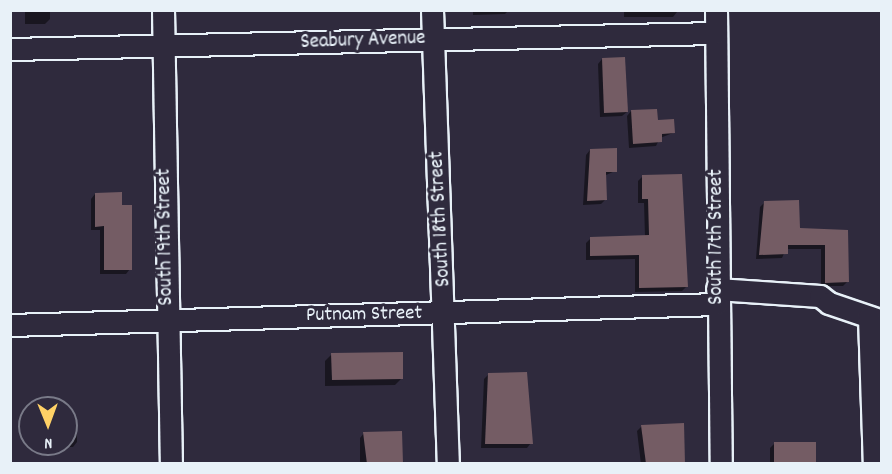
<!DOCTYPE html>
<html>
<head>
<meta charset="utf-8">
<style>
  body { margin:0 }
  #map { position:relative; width:892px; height:474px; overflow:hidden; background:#2f2a3d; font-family:Dekko,sans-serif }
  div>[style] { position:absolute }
  .shadow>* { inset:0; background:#0007 }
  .building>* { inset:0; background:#745c64 }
  .roads { filter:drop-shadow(2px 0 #e8f1f8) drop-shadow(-2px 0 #e8f1f8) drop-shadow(0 2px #e8f1f8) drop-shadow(0 -2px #e8f1f8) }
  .minor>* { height:21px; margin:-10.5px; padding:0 10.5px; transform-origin:10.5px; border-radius:10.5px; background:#2f2a3d }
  span { translate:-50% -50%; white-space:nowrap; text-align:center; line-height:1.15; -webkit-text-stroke:6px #2f2a3d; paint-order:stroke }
  .street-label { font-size:21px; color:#e8f1f8 }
  .frame { position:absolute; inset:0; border:12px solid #e8f1f8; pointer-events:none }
  .north { position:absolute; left:18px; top:396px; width:60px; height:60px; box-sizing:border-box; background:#2f2a3d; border:2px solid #797a88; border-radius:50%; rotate:179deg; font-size:16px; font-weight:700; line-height:24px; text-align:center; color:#e8f1f8 }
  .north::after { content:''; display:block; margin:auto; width:21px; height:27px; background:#ffd166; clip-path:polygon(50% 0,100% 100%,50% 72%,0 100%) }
</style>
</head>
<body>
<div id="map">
  <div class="shadow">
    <i style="clip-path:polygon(25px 10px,50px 10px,50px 19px,45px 24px,25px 24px)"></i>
    <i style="clip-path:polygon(473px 10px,509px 10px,505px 14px,473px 15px)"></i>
    <i style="clip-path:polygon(624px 10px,677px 10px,677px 12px,673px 17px,624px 17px)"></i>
    <i style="clip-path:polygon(602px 59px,627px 112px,622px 116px,600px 117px,598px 64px)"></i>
    <i style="clip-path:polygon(631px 111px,657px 122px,673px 133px,660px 138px,656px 146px,629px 148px,627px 116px)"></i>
    <i style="clip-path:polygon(590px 150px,615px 171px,604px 176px,606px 199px,601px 204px,583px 205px,586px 155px)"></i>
    <i style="clip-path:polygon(642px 177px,687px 286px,682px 291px,635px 292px,635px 259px,586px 260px,586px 243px,591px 238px,645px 237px,644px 203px,638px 203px,638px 181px)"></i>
    <i style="clip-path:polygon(95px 194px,130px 269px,126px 274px,100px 274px,100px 230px,91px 230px,91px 199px)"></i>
    <i style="clip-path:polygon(765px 202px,798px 230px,847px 231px,847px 282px,843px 286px,821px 286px,821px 249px,786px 249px,782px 258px,756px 259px,760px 207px)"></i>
    <i style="clip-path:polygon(332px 354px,402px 378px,395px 385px,325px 386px,325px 361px)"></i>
    <i style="clip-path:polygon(489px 374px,531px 443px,527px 448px,481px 448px,484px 379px)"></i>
    <i style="clip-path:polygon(77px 423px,77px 442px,73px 447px,47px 447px,47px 444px,66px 444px,66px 424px)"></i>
    <i style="clip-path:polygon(642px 426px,684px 464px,641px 464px,637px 431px)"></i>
    <i style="clip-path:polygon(364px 433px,401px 461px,410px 464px,360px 464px,360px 438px)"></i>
    <i style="clip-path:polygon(774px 444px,814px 464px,770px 464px,770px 448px)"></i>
  </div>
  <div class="building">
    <i style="clip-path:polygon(625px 57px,628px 112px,604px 113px,602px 58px)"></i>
    <i style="clip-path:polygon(657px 109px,658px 120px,674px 119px,675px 133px,662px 134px,662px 142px,633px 144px,631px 110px)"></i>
    <i style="clip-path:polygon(617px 148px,617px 172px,606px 172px,607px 200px,587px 201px,590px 149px)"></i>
    <i style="clip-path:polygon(682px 174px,688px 287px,639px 288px,639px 255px,590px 256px,590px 237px,649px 235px,648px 199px,642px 199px,642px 175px)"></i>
    <i style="clip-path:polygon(122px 192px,122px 205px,132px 205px,132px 270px,104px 270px,104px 226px,95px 227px,95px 193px)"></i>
    <i style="clip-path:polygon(799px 200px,800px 228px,848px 230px,849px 282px,825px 283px,825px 245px,788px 245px,788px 254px,759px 255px,764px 201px)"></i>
    <i style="clip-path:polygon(403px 352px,403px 379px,332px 380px,331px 353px)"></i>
    <i style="clip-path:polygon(527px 372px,533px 444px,485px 444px,488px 373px)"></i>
    <i style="clip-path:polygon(684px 423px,685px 464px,646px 464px,641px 425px)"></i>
    <i style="clip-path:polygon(402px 431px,403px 464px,367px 464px,363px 432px)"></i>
    <i style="clip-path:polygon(774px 442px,816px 442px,816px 464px,774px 464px)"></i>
  </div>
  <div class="roads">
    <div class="minor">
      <i style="left:163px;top:10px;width:454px;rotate:89deg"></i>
      <i style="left:432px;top:10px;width:454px;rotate:88deg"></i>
      <i style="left:716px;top:10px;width:454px;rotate:89.4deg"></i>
      <i style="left:10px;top:49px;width:706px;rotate:-1.3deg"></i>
      <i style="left:717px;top:289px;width:103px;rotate:3.9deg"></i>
      <i style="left:820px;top:296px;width:11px;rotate:38deg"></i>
      <i style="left:829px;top:303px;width:56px;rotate:18.8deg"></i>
      <i style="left:869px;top:317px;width:147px;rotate:88.1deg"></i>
      <i style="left:10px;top:325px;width:707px;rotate:-1.7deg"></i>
    </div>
  </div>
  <div class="street-label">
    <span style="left:363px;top:41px;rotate:-2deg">Seabury Avenue</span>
    <span style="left:441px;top:219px;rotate:-93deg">South 18th Street</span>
    <span style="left:166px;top:237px;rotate:-91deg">South 19th Street</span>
    <span style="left:717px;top:237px;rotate:-90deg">South 17th Street</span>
    <span style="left:364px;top:315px;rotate:-1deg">Putnam Street</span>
  </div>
  <div class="frame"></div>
  <div class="north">N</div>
</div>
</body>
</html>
